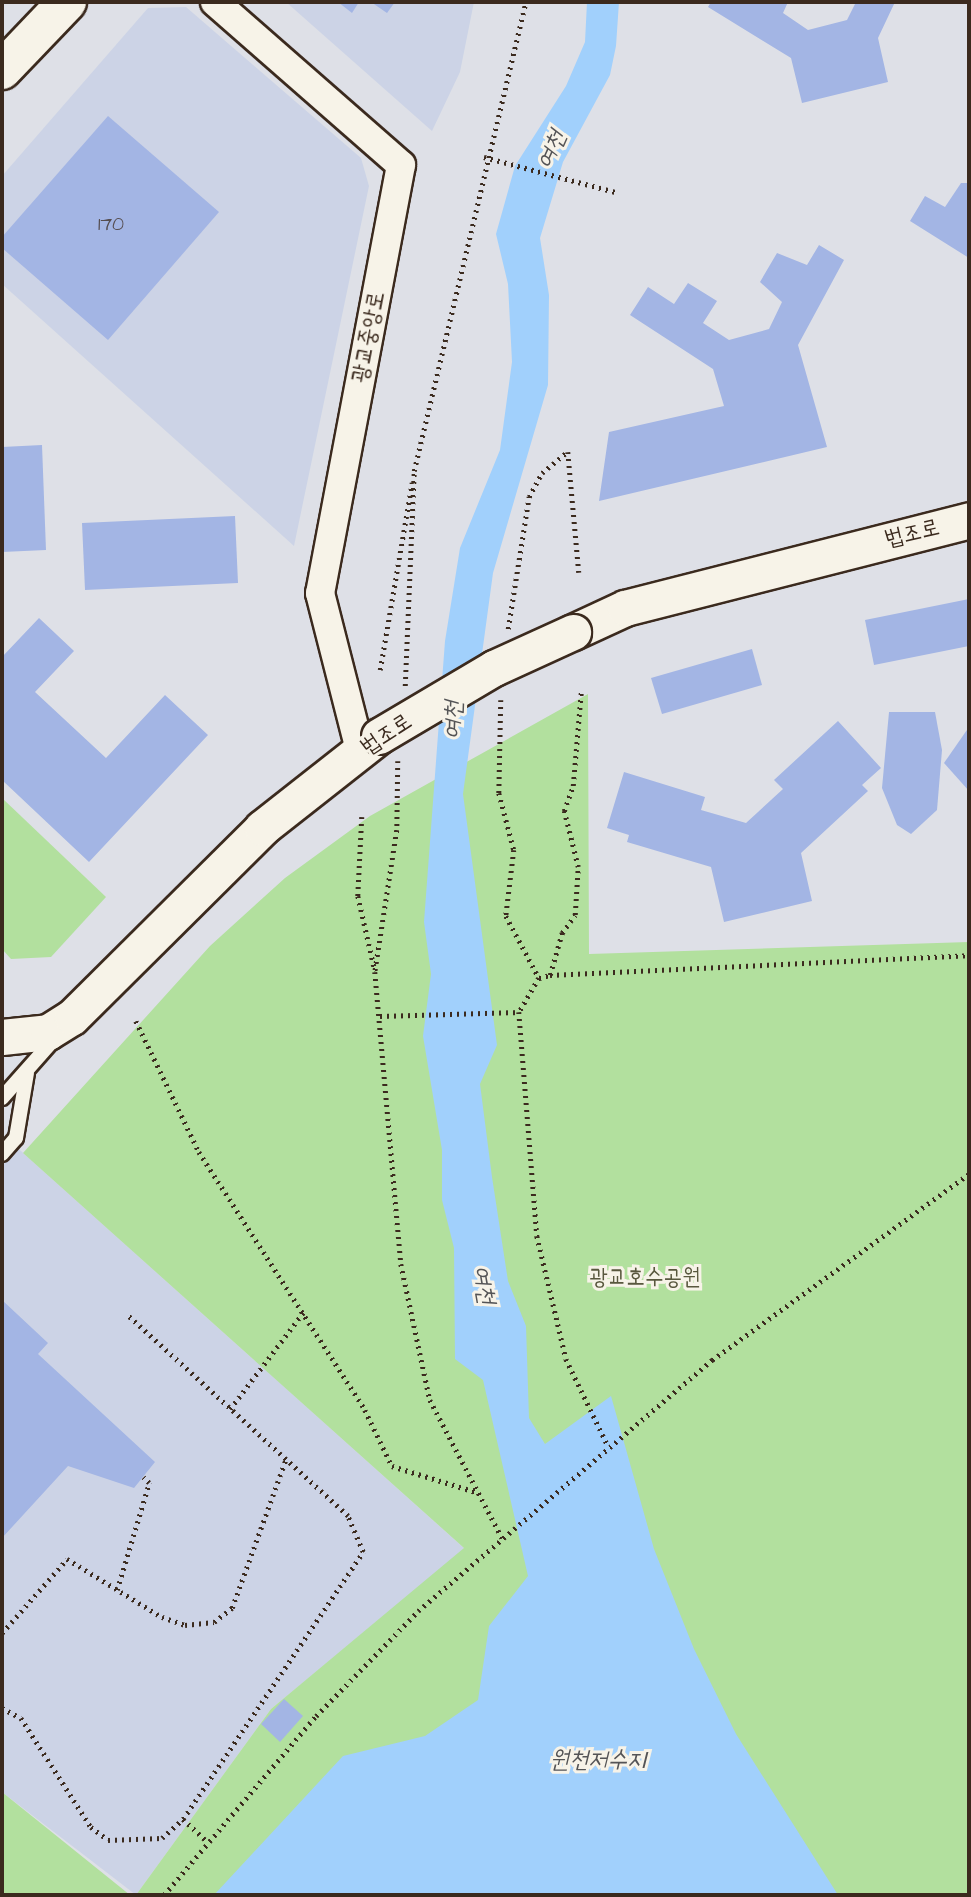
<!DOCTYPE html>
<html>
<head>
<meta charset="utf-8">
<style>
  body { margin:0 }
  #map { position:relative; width:971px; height:1897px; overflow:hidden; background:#dee0e7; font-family:"Architects Daughter","Poor Story",sans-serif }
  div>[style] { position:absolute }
  .built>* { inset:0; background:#ccd3e6 }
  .green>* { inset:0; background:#b2e09e }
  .water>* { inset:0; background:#a1d0fc }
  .building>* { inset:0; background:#a3b5e4 }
  .path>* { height:4.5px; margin-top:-2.25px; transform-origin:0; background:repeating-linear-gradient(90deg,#3b2a1e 0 2px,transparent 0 7px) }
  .roads { filter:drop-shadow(2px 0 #3b2a1e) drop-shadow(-2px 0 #3b2a1e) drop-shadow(0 2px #3b2a1e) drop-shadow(0 -2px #3b2a1e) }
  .service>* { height:14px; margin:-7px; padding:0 7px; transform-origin:7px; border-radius:7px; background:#f7f3e8 }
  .minor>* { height:28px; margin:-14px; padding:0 14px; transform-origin:14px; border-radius:14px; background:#f7f3e8 }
  .tertiary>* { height:35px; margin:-17.5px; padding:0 17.5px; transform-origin:17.5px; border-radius:17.5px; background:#f7f3e8 }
  .secondary>* { height:38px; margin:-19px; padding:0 19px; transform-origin:19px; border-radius:19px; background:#f7f3e8 }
  .bridges { filter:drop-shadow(2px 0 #3b2a1e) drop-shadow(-2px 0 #3b2a1e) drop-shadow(0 2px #3b2a1e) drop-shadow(0 -2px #3b2a1e) }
  .tertiary-bridge>* { height:35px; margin:-17.5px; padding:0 17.5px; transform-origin:17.5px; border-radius:17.5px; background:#f7f3e8 }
  span { translate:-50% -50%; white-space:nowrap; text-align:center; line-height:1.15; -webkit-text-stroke:6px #f7f3e8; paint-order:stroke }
  .number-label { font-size:19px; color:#554d50 }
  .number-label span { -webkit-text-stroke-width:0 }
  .street-label { font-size:23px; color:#3b2a1e }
  .park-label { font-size:23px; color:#59583e }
  .water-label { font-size:24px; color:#545456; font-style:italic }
  .frame { position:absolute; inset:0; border:4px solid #3b2a1e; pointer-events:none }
</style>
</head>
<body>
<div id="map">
  <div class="built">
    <i style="clip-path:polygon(286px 2px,474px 2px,460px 72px,432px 131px)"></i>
    <i style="clip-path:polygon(186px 7px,361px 158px,369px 186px,294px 546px,2px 284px,2px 176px,148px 8px)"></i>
    <i style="clip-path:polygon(2px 1134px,465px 1549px,271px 1709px,136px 1895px,2px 1792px)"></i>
  </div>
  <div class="green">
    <i style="clip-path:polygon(588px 694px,589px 954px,969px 942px,969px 1895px,136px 1895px,271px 1709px,464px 1548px,23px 1153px,210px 946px,285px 878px,370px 816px)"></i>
    <i style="clip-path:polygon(2px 798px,106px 897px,51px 957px,11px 959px,2px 949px)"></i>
    <i style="clip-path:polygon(2px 1792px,130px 1895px,2px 1895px)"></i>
  </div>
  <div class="water">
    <i style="clip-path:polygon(587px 2px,619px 2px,616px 46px,610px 75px,563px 162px,540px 238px,549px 295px,548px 385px,493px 573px,463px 794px,497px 1045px,480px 1084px,492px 1177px,508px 1281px,526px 1326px,529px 1418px,545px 1444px,611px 1396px,654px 1549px,694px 1649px,736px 1734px,838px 1895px,214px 1895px,343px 1756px,425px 1736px,478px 1700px,489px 1626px,528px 1576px,483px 1380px,455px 1359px,454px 1248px,442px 1200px,442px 1150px,423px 1036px,431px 974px,424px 922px,445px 641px,460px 548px,500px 450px,512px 362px,508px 284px,496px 234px,515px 166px,566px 86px,585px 42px)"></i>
  </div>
  <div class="building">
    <i style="clip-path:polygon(338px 2px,359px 2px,352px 13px)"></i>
    <i style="clip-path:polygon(371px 2px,395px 2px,387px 13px)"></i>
    <i style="clip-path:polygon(711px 2px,788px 2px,783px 13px,808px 30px,847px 20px,856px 2px,895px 2px,878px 38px,888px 82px,802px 103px,791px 58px,708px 7px)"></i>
    <i style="clip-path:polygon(108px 116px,219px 212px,108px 340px,2px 248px,2px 237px)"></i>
    <i style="clip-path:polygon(961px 183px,969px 183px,969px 258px,910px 221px,925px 196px,945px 207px)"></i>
    <i style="clip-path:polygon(819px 245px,844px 260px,798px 345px,827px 447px,599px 501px,609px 432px,724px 406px,713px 369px,630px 315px,648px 287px,674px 304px,688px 283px,717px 301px,703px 323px,729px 340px,769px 329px,782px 302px,760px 282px,777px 253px,807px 265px)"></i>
    <i style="clip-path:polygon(42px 445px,46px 550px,2px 552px,2px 447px)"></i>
    <i style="clip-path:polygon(235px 516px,238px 583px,85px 590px,82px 523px)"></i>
    <i style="clip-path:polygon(969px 599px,969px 646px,874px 665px,865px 620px)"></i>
    <i style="clip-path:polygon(39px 618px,74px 651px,35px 692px,106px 758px,165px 695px,208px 735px,89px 862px,2px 780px,2px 657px)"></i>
    <i style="clip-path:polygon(752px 649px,762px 685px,662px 714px,651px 678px)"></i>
    <i style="clip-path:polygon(889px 712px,935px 712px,942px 750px,937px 810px,911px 834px,897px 825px,882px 788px)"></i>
    <i style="clip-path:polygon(838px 721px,881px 768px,862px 785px,868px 791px,801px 853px,812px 901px,724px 922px,711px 867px,627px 842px,629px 835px,607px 828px,624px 772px,705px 797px,701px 810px,746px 823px,783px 789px,774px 780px)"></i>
    <i style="clip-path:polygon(969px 727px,969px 791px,944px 763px)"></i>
    <i style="clip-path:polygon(2px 1300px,48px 1343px,38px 1354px,155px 1462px,134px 1488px,68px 1466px,2px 1538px)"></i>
    <i style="clip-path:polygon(284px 1699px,303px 1716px,280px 1742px,261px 1724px)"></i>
  </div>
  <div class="path">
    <i style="left:484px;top:157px;width:137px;rotate:14.9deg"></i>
    <i style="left:568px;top:452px;width:121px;rotate:84.8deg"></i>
    <i style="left:414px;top:471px;width:482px;rotate:-76.6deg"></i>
    <i style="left:508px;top:629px;width:134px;rotate:-81deg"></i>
    <i style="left:529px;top:497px;width:27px;rotate:-62deg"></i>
    <i style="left:542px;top:473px;width:34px;rotate:-40deg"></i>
    <i style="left:380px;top:670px;width:190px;rotate:-80.3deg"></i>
    <i style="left:405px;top:686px;width:216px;rotate:-87.6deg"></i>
    <i style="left:501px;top:700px;width:93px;rotate:91.2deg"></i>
    <i style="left:499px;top:793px;width:59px;rotate:75.3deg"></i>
    <i style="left:514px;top:850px;width:66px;rotate:96.9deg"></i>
    <i style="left:506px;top:916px;width:70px;rotate:62deg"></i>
    <i style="left:539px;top:978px;width:39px;rotate:120deg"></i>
    <i style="left:519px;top:1012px;width:225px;rotate:85.4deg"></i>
    <i style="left:537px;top:1236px;width:126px;rotate:76.7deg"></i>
    <i style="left:566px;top:1359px;width:94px;rotate:64.2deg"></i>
    <i style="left:398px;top:761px;width:69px;rotate:90.8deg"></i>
    <i style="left:397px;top:830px;width:144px;rotate:98.8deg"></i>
    <i style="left:375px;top:972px;width:293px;rotate:84.9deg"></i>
    <i style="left:401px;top:1264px;width:139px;rotate:78deg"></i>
    <i style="left:430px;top:1400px;width:156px;rotate:62.4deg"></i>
    <i style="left:362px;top:817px;width:79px;rotate:92.9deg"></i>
    <i style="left:358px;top:896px;width:77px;rotate:77.2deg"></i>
    <i style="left:550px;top:975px;width:419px;rotate:-2.7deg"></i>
    <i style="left:539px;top:978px;width:11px;rotate:-15deg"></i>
    <i style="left:550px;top:975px;width:44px;rotate:-74.1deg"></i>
    <i style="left:562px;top:933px;width:22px;rotate:-54deg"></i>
    <i style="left:575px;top:915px;width:48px;rotate:-86.4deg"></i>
    <i style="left:578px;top:867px;width:58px;rotate:-104deg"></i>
    <i style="left:564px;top:811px;width:27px;rotate:-70deg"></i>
    <i style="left:573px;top:786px;width:94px;rotate:-85.1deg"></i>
    <i style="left:380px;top:1016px;width:139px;rotate:-1.6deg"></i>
    <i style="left:136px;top:1021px;width:145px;rotate:64.3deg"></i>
    <i style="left:199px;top:1152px;width:307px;rotate:57.2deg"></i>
    <i style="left:365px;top:1410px;width:62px;rotate:64.3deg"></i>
    <i style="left:392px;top:1466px;width:88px;rotate:17.2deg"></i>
    <i style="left:230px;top:1409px;width:121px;rotate:-52.8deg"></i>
    <i style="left:117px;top:1590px;width:112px;rotate:-73.3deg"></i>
    <i style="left:149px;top:1483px;width:8px;rotate:-135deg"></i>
    <i style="left:2px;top:1633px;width:98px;rotate:-48.7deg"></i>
    <i style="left:67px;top:1559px;width:111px;rotate:31.4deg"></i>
    <i style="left:162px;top:1617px;width:24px;rotate:19deg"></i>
    <i style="left:185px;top:1625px;width:29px;rotate:-6deg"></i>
    <i style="left:214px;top:1622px;width:23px;rotate:-38deg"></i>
    <i style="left:232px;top:1608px;width:158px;rotate:-70.1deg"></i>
    <i style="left:2px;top:1708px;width:21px;rotate:28deg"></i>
    <i style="left:21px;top:1718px;width:130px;rotate:57.3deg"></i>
    <i style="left:91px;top:1827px;width:21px;rotate:37deg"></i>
    <i style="left:108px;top:1840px;width:54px;rotate:-2.1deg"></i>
    <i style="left:162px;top:1838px;width:28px;rotate:-42deg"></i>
    <i style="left:183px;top:1819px;width:322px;rotate:-56deg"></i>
    <i style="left:363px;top:1552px;width:39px;rotate:-113deg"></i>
    <i style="left:348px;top:1516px;width:300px;rotate:-137.7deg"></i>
    <i style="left:183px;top:1819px;width:33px;rotate:43deg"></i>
    <i style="left:164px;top:1895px;width:235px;rotate:-49.7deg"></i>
    <i style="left:316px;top:1716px;width:146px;rotate:-45.8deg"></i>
    <i style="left:418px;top:1611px;width:387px;rotate:-40.5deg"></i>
    <i style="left:712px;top:1360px;width:317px;rotate:-35.9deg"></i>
  </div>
  <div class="roads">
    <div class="service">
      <i style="left:2px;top:1098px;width:81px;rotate:-48.5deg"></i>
      <i style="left:2px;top:1154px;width:21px;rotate:-49deg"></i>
      <i style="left:16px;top:1138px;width:66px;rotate:-80.4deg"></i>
    </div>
    <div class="minor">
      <i style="left:215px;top:2px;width:247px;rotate:41.2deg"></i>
      <i style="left:401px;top:165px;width:436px;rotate:100.7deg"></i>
      <i style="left:320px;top:593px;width:162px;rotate:75.7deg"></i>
    </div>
    <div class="tertiary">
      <i style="left:573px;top:632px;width:57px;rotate:-24.8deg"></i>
      <i style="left:625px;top:608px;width:355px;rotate:-14.3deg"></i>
      <i style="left:2px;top:1037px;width:46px;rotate:-6.2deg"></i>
      <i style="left:48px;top:1032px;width:28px;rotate:-32deg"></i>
      <i style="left:72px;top:1017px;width:268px;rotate:-44.8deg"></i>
      <i style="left:262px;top:828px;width:149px;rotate:-38.2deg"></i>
    </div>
    <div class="secondary">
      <i style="left:2px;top:70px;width:94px;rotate:-46.3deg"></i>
    </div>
  </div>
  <div class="bridges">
    <div class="tertiary-bridge">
      <i style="left:379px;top:736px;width:134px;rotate:-30.6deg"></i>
      <i style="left:494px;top:668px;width:87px;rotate:-24.5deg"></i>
    </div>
  </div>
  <div class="number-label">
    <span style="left:111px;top:225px">170</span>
  </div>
  <div class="street-label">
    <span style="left:368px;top:337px;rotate:-79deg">광교중앙로</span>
    <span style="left:912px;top:533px;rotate:-13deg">법조로</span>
    <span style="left:386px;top:734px;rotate:-33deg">법조로</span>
  </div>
  <div class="park-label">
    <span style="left:645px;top:1277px">광교호수공원</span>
  </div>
  <div class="water-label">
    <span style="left:552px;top:150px;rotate:-66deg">여천</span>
    <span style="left:454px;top:720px;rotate:-88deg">여천</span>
    <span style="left:483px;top:1285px;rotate:80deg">여천</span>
    <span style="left:598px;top:1761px">원천저수지</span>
  </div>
  <div class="frame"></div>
</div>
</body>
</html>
